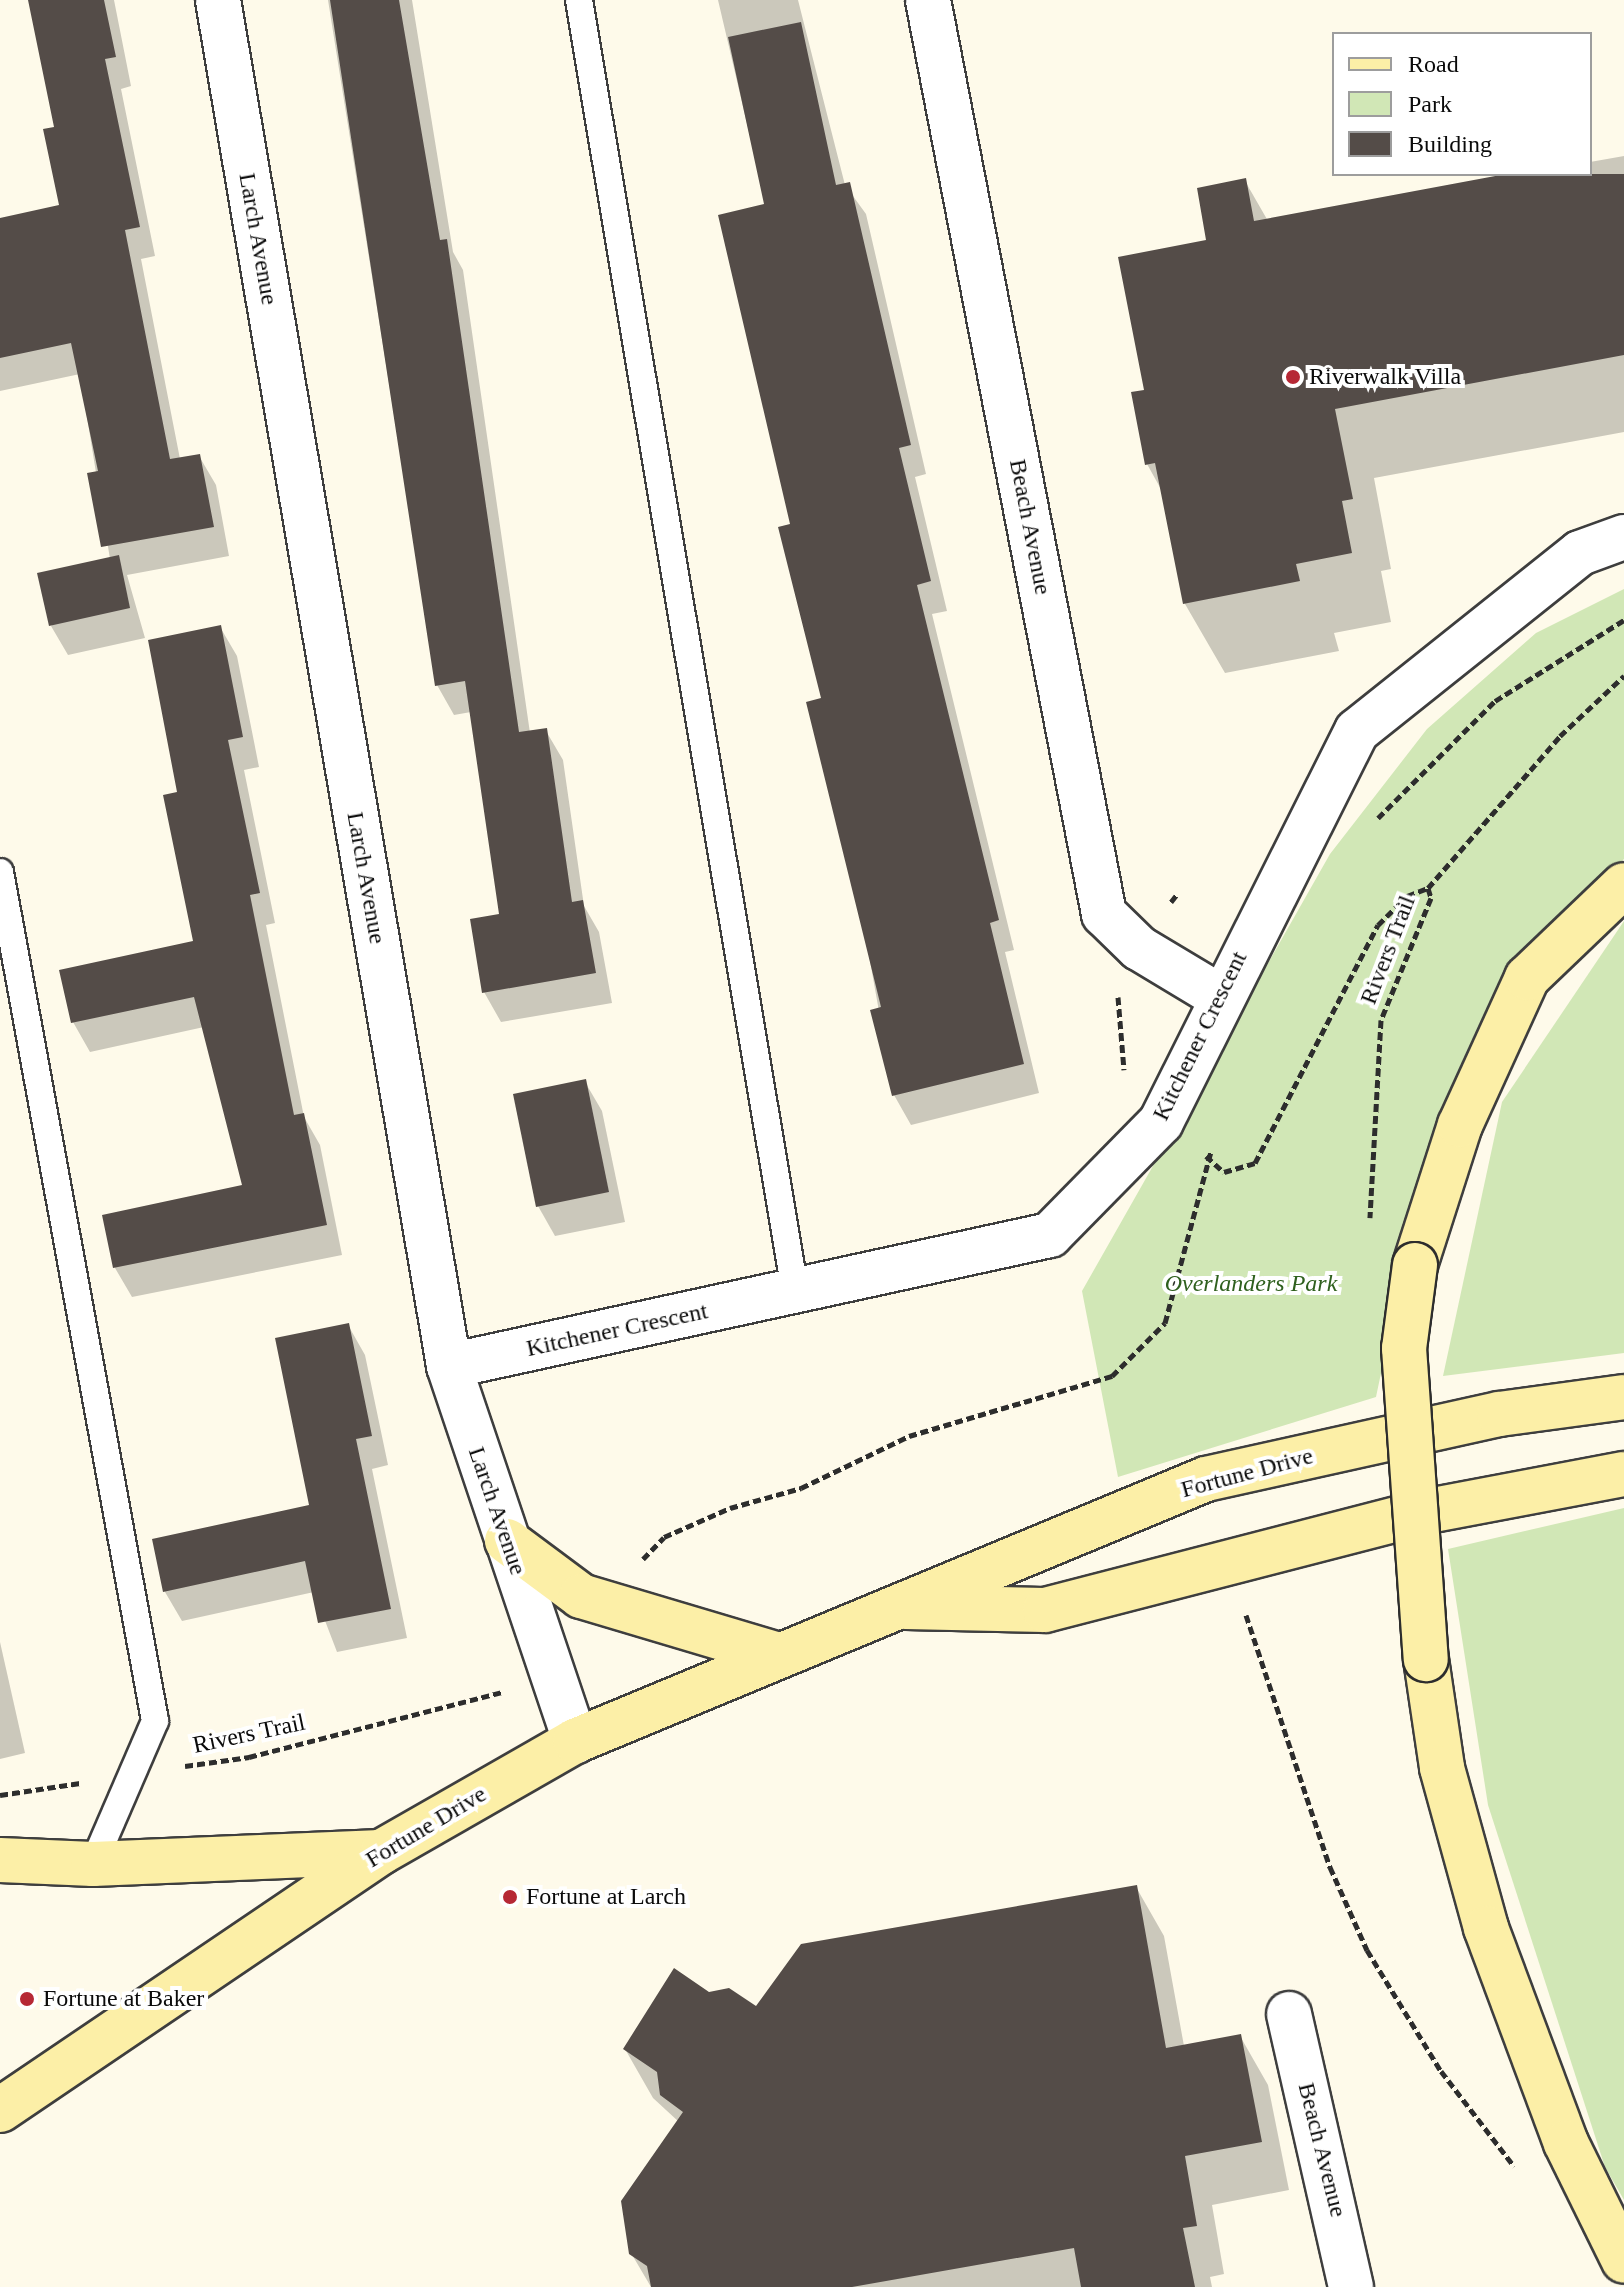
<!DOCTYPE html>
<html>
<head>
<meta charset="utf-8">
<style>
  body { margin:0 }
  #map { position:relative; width:1624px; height:2287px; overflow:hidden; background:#fefaea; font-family:Georgia,serif }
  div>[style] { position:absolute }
  .green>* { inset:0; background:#d1e7b6 }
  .shadow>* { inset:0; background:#0003 }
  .building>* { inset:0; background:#544c48 }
  .path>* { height:5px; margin-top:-2.5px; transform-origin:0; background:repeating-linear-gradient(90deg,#2d2d2d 0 8px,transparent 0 12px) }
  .roads { filter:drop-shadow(2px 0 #3e3e3e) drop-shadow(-2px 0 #3e3e3e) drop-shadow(0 2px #3e3e3e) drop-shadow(0 -2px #3e3e3e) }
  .lane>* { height:26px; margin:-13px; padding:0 13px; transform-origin:13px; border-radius:13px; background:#fff }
  .street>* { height:44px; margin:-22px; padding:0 22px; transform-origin:22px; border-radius:22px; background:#fff }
  .secondary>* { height:44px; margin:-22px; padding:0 22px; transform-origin:22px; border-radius:22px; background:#fcefa7 }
  .bridges { filter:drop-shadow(2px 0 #2d2d2d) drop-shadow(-2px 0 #2d2d2d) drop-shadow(0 2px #2d2d2d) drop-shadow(0 -2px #2d2d2d) }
  .secondary-bridge>* { height:44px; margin:-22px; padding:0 22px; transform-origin:22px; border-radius:22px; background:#fcefa7 }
  .dots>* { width:22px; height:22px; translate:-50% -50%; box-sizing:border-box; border:4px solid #fff; border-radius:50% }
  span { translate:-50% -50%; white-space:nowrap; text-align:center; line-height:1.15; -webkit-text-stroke:8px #fff; paint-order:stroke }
  .street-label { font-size:24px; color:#0b0b0b }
  .poi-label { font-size:24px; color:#0b0b0b }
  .left { translate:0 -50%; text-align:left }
  .park-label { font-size:24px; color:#2f601e; font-style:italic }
  .legend { position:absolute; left:1332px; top:32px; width:260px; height:144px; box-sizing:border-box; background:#fff; border:2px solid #9d9d9d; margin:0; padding:10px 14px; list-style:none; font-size:24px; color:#0b0b0b }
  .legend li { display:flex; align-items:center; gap:16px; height:40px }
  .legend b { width:40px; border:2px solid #9d9d9d }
</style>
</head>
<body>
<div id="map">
  <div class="green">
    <i style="clip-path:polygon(1624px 589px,1624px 859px,1507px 974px,1428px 1149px,1376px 1397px,1118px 1477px,1082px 1291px,1330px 854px,1427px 729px,1536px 633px)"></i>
    <i style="clip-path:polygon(1624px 921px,1624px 1353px,1443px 1376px,1502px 1102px)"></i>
    <i style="clip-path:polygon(1624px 1508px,1624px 2200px,1605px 2167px,1488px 1805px,1448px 1549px)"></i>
  </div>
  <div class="shadow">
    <i style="clip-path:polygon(31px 0,114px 0,131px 86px,121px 89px,155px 256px,141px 259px,180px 459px,199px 456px,216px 485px,229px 556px,127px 575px,145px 638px,68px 655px,51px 626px,110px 559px,80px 374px,0 391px,0 220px,61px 207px,56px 128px)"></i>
    <i style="clip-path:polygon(328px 0,412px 0,453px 252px,463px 270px,530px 733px,546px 731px,563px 760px,584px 906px,599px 932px,612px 1003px,501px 1022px,484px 992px,501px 916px,471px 712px,454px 715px,437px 685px)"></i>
    <i style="clip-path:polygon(718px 0,798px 0,845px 185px,866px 214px,926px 474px,915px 477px,947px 611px,932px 614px,1014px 950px,1005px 952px,1039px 1093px,911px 1125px,894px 1095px,823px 699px,766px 205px)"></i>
    <i style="clip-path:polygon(1624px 156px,1624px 432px,1374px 478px,1391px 569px,1381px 571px,1391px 622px,1334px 633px,1339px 651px,1225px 673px,1185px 604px,1162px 491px,1147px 464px,1146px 391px,1209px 241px,1245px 181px,1268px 221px,1526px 174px,1590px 174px,1590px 162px)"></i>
    <i style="clip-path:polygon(220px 627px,237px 656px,259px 767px,244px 770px,275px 923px,266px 925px,304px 1117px,320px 1145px,342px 1255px,132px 1297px,115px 1268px,104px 1217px,244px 1186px,204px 1027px,90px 1052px,73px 1022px,196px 943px,180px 794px)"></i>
    <i style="clip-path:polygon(585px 1082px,602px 1111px,625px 1222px,555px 1236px,538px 1206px)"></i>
    <i style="clip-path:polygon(348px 1325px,365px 1355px,388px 1465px,372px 1469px,407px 1638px,337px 1652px,314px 1592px,182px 1621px,165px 1592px,155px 1541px,312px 1506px)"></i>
    <i style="clip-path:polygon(0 1642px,25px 1753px,0 1759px)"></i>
    <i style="clip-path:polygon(1136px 1887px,1164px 1936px,1184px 2046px,1240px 2036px,1268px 2085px,1289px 2190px,1212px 2205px,1224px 2274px,1210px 2277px,1212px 2287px,651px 2287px,631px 2253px,679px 2122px,653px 2098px,625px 2049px,708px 1994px,756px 2009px)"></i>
  </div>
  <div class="building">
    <i style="clip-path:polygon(28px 0,104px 0,116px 57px,105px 59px,140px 227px,125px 230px,170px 459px,200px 454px,214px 527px,101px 547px,87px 473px,98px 471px,71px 343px,0 358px,0 218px,59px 205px,43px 129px,54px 127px)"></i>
    <i style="clip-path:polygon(330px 0,399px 0,440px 240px,447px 239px,519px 732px,547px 728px,572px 902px,583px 900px,596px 973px,482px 993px,470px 919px,499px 914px,465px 681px,435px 686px)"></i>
    <i style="clip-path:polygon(801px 22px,836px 185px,850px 182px,911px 445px,899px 448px,931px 581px,917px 585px,999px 920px,990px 923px,1024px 1064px,892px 1096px,870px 1010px,881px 1007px,806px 702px,821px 698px,778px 527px,790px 524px,718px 215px,764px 204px,728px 37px)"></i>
    <i style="clip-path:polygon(1506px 174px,1624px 174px,1624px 355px,1335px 409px,1353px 499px,1342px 501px,1352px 553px,1296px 564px,1300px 581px,1183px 604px,1155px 463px,1145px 465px,1131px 392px,1144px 390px,1118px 257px,1206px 240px,1197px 188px,1246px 178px,1254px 221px)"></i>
    <i style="clip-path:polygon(119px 555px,130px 608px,49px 626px,37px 573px)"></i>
    <i style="clip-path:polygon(221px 625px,243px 737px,228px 740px,260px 893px,250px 895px,294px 1115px,304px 1113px,327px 1225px,113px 1268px,102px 1215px,242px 1185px,194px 997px,71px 1023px,59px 970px,193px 941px,163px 795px,177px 792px,148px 640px)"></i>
    <i style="clip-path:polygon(586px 1079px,609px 1192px,536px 1207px,513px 1094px)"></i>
    <i style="clip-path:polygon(349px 1323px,372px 1436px,356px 1439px,391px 1609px,318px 1623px,305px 1561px,163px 1592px,152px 1539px,309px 1505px,275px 1338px)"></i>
    <i style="clip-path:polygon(1137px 1885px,1166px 2048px,1241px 2034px,1262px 2142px,1185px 2156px,1197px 2226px,1183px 2228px,1195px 2287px,1081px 2287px,1074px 2248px,852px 2287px,651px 2287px,647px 2266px,629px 2254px,621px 2201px,683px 2112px,660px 2095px,657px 2072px,623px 2049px,674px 1968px,709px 1992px,729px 1988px,756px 2006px,801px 1944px)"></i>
  </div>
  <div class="path">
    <i style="left:1378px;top:818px;width:165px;rotate:-45deg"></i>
    <i style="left:1495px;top:701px;width:152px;rotate:-32.1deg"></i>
    <i style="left:1428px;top:888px;width:201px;rotate:-49deg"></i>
    <i style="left:1560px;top:736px;width:88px;rotate:-43.2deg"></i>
    <i style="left:1171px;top:902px;width:11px;rotate:-52deg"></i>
    <i style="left:1118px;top:997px;width:73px;rotate:85.3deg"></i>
    <i style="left:1206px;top:1156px;width:24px;rotate:42deg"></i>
    <i style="left:1224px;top:1172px;width:32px;rotate:-16deg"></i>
    <i style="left:1255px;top:1163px;width:268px;rotate:-62.7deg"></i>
    <i style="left:1378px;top:925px;width:41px;rotate:-45deg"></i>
    <i style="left:1407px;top:896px;width:22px;rotate:-21deg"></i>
    <i style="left:1428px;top:888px;width:10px;rotate:73deg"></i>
    <i style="left:1431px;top:898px;width:132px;rotate:112.3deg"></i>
    <i style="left:1381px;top:1020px;width:198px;rotate:93.2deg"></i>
    <i style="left:643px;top:1559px;width:30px;rotate:-46deg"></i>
    <i style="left:664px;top:1537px;width:72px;rotate:-23.7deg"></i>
    <i style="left:730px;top:1508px;width:74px;rotate:-15.7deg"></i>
    <i style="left:801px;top:1488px;width:120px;rotate:-25.7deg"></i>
    <i style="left:909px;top:1436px;width:212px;rotate:-16.5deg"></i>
    <i style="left:1112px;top:1376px;width:75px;rotate:-45deg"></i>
    <i style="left:1165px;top:1323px;width:178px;rotate:-75deg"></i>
    <i style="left:1246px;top:1615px;width:266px;rotate:71.6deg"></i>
    <i style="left:1330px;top:1867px;width:91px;rotate:66deg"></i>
    <i style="left:1367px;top:1950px;width:142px;rotate:58.6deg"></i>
    <i style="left:1441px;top:2071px;width:120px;rotate:52.5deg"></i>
    <i style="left:185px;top:1766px;width:65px;rotate:-8deg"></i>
    <i style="left:249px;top:1757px;width:261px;rotate:-14.4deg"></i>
    <i style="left:0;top:1795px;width:81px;rotate:-8.5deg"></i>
  </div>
  <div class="roads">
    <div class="lane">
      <i style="left:579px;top:0;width:1309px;rotate:80.5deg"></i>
      <i style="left:0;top:872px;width:863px;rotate:79.65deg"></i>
      <i style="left:155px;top:1721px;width:156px;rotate:113.4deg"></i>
    </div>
    <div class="street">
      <i style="left:218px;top:0;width:1385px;rotate:80.4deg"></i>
      <i style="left:449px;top:1366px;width:396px;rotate:71.4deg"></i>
      <i style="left:928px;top:0;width:931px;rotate:79.1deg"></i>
      <i style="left:1104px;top:914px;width:49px;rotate:44.2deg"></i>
      <i style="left:1139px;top:948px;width:93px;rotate:31deg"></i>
      <i style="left:449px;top:1366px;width:615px;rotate:-12.3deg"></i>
      <i style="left:1050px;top:1235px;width:158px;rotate:-45.5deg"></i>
      <i style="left:1161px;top:1122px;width:437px;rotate:-63.4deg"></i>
      <i style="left:1357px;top:731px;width:285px;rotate:-38.6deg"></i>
      <i style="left:1580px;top:553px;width:47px;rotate:-20deg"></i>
      <i style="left:1289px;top:2014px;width:280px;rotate:77.2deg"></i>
    </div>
    <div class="secondary">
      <i style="left:1415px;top:1265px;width:147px;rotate:-72.2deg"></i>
      <i style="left:1460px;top:1125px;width:162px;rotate:-65.5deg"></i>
      <i style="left:1527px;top:978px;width:134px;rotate:-43.8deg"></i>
      <i style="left:507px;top:1541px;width:92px;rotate:36.6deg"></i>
      <i style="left:581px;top:1596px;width:203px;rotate:16.6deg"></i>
      <i style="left:905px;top:1607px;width:140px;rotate:1.2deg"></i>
      <i style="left:1045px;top:1610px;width:401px;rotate:-14.5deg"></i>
      <i style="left:1433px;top:1510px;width:194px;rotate:-10.7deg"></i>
      <i style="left:1426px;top:1659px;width:110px;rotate:81.6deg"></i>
      <i style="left:1442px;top:1768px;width:166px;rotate:74.6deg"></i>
      <i style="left:1486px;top:1928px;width:229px;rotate:69.6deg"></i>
      <i style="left:1566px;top:2143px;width:131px;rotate:63.8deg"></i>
      <i style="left:0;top:1860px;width:93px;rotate:2.5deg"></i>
      <i style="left:93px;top:1864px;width:288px;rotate:-2.4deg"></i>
      <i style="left:0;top:2110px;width:462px;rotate:-34.1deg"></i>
      <i style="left:383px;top:1851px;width:221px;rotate:-29.8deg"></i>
      <i style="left:575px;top:1741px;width:683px;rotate:-22.55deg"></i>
      <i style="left:1206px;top:1479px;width:300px;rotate:-12.5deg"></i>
      <i style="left:1499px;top:1414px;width:126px;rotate:-7.7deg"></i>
    </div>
  </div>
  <div class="bridges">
    <div class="secondary-bridge">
      <i style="left:1415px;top:1265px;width:84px;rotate:97.5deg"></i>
      <i style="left:1404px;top:1348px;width:312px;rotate:86deg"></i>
    </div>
  </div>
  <div class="dots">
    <i style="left:1293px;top:377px;background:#b62835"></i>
    <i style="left:510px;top:1897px;background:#b62835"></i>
    <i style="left:27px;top:1999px;background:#b62835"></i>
  </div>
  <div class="street-label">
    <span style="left:258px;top:239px;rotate:80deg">Larch Avenue</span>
    <span style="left:1030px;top:527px;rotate:79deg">Beach Avenue</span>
    <span style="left:366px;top:878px;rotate:80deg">Larch Avenue</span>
    <span style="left:1388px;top:950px;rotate:-69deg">Rivers Trail</span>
    <span style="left:1200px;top:1036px;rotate:-64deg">Kitchener Crescent</span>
    <span style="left:617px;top:1330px;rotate:-12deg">Kitchener Crescent</span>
    <span style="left:1247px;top:1473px;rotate:-15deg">Fortune Drive</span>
    <span style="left:497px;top:1511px;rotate:71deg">Larch Avenue</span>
    <span style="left:249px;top:1734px;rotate:-12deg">Rivers Trail</span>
    <span style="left:426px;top:1827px;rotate:-31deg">Fortune Drive</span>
    <span style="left:1322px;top:2150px;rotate:76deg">Beach Avenue</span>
  </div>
  <div class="poi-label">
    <span class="left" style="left:1309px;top:377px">Riverwalk Villa</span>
    <span class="left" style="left:526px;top:1897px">Fortune at Larch</span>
    <span class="left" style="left:43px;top:1999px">Fortune at Baker</span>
  </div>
  <div class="park-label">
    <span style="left:1251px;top:1284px">Overlanders Park</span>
  </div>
  <ul class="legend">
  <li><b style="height:10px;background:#fcefa7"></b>Road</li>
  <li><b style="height:22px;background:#d1e7b6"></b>Park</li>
  <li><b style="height:22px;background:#544c48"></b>Building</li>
  </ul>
</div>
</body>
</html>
